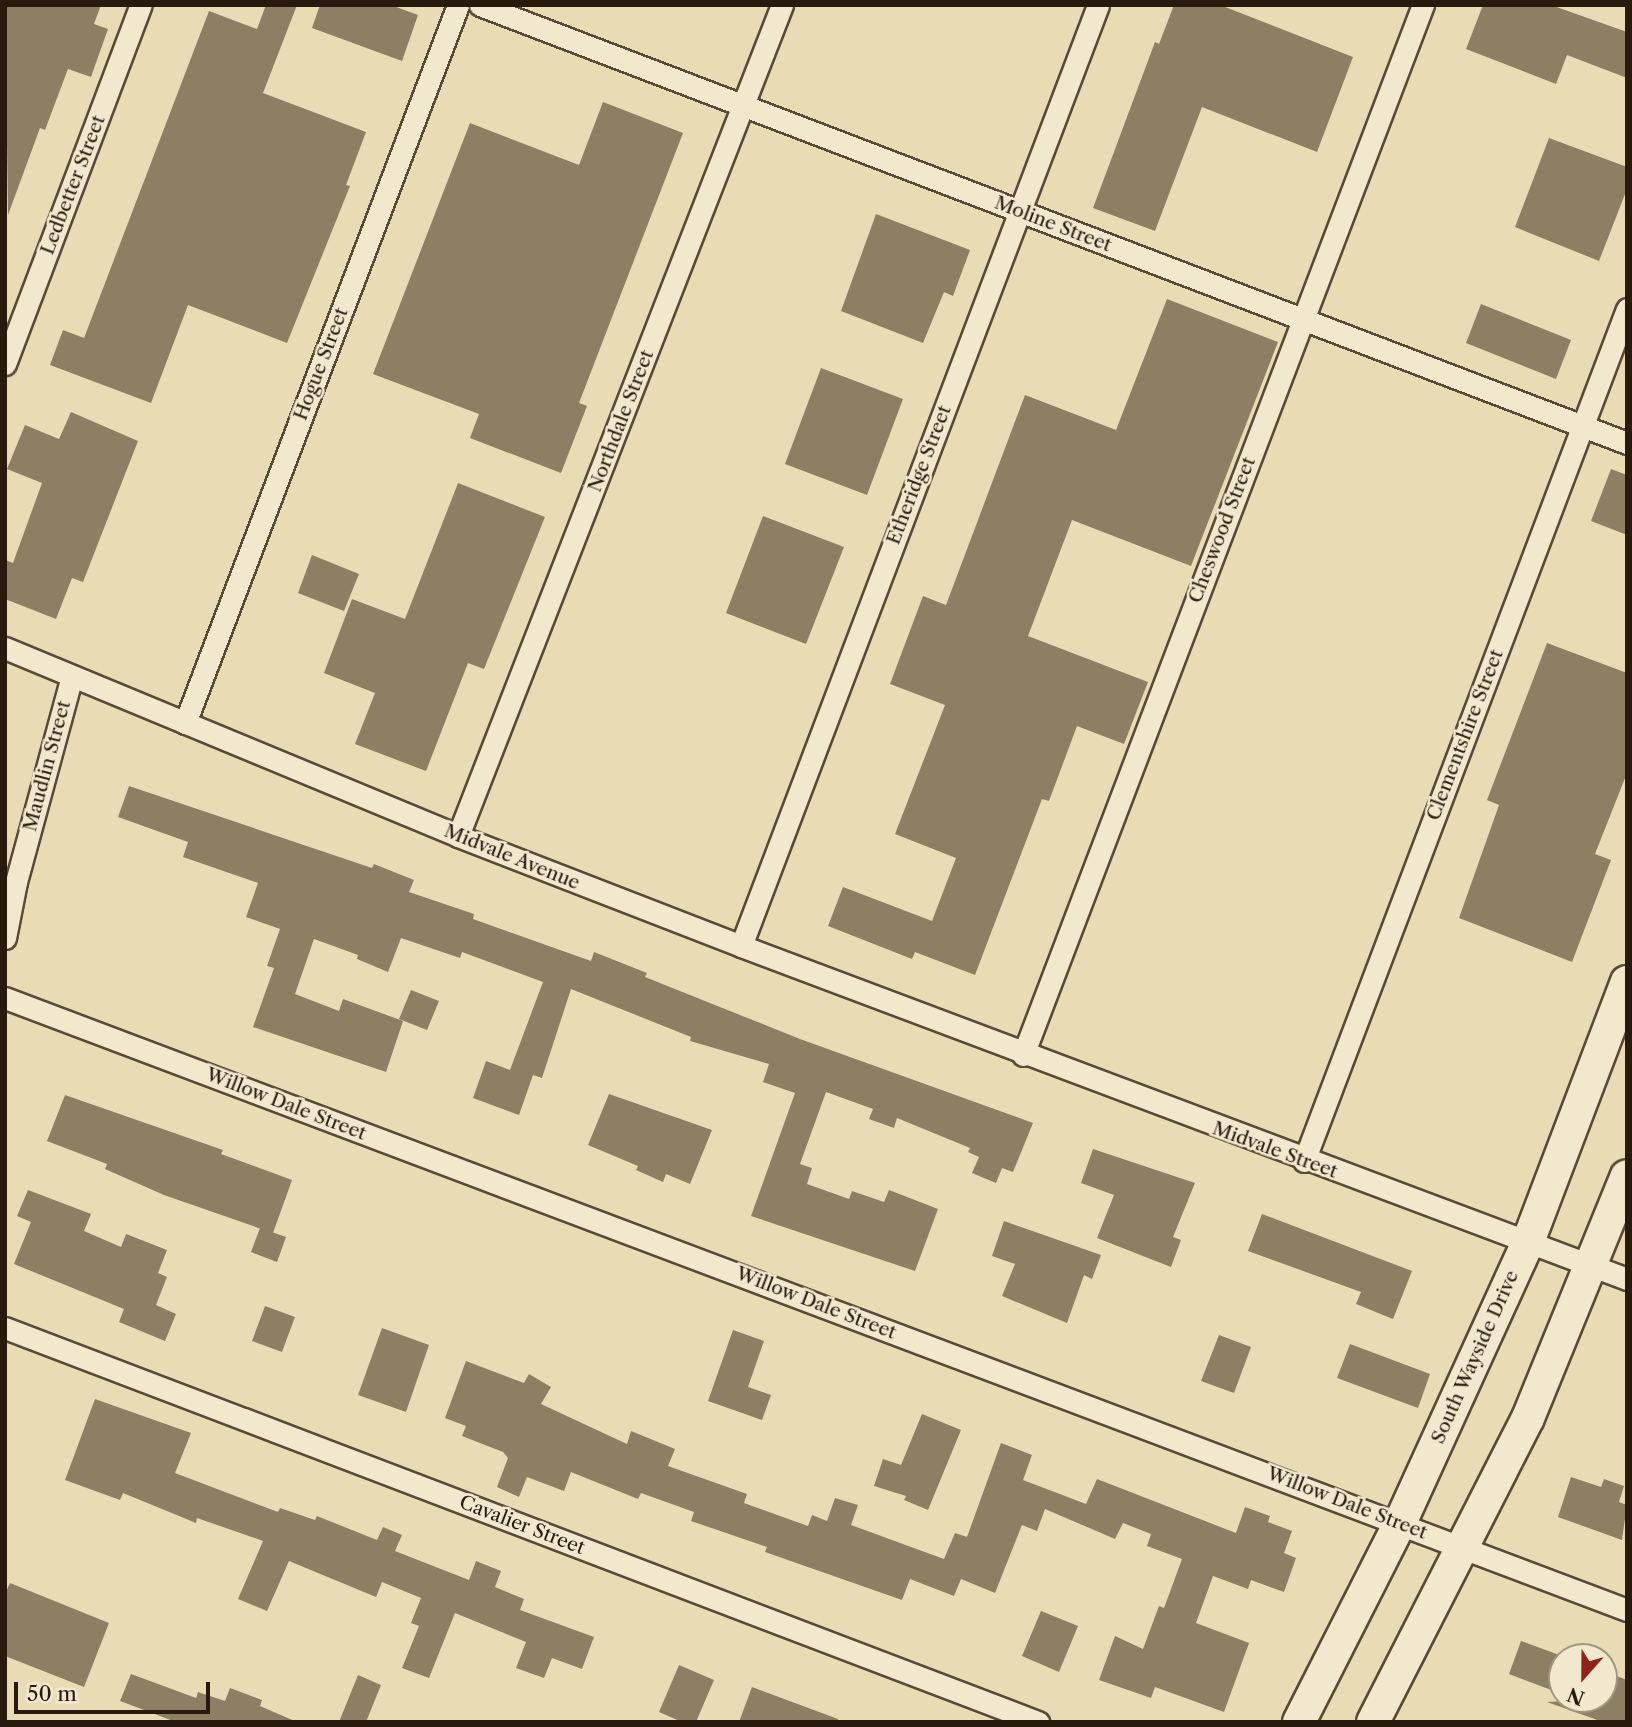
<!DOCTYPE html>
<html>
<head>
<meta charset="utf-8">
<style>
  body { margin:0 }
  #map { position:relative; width:1632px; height:1727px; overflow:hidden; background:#e9dcb4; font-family:"Libre Caslon Text",serif }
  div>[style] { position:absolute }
  .building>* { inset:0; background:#8d7f64 }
  .roads { filter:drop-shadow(2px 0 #594a38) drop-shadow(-2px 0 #594a38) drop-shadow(0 2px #594a38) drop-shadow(0 -2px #594a38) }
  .minor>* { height:21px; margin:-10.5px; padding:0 10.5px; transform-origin:10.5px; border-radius:10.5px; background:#f1e8ce }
  .secondary>* { height:32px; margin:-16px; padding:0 16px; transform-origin:16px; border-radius:16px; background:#f1e8ce }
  span { translate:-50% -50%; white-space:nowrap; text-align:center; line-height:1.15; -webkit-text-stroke:5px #f1e8ce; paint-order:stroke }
  .street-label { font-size:19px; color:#291a0e }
  .frame { position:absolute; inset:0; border:7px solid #291a0e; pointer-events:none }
  .north { position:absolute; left:1548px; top:1643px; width:70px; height:70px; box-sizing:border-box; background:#f1e8ce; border:2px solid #a19681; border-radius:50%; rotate:201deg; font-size:19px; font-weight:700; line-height:28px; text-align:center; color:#291a0e }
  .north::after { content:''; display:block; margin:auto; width:24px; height:32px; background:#8f2418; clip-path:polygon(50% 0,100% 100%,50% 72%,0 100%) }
  .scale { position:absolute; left:14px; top:1682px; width:196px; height:32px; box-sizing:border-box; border:4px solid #291a0e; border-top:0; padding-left:9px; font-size:21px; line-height:24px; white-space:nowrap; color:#291a0e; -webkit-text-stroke:5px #f1e8ce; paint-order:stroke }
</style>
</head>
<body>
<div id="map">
  <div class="building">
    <i style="clip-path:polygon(5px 5px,101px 5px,94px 24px,108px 29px,91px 77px,68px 69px,45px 130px,40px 128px,8px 215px)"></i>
    <i style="clip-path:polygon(266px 5px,297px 5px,263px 93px,366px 132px,346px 185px,350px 186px,287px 343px,188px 305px,151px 403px,50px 365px,63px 330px,84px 338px,209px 11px,257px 29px)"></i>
    <i style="clip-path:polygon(320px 5px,391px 5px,418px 15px,402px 61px,312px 28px)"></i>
    <i style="clip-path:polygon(1174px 5px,1220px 5px,1353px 57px,1317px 152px,1202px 107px,1155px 231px,1093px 208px,1155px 42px,1159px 44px)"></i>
    <i style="clip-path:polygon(1483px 5px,1551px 5px,1627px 32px,1627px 78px,1567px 55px,1556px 84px,1466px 49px)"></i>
    <i style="clip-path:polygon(603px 102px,683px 133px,579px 403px,587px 406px,561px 473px,470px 438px,479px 414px,373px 374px,470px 123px,579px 165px)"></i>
    <i style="clip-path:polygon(1549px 138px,1627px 167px,1627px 189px,1599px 261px,1515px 227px)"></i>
    <i style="clip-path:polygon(876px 214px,970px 250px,953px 296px,944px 292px,923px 343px,841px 311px)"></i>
    <i style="clip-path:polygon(1167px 299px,1278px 342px,1191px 566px,1072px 520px,1028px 636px,1148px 682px,1124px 744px,1077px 726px,1049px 801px,1042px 799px,975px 975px,915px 952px,912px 959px,828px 926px,843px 887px,932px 921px,956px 858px,895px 834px,945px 705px,890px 684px,923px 596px,946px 605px,1025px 395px,1116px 430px)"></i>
    <i style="clip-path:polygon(1481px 304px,1571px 340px,1556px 379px,1466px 343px)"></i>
    <i style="clip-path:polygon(821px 368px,903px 399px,867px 495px,785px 464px)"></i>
    <i style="clip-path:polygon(71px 412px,138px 441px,83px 582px,72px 578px,56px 619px,5px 599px,5px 560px,13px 563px,42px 483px,7px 469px,25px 425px,59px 439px)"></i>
    <i style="clip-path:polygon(1611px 469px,1627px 475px,1627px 535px,1591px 521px)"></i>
    <i style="clip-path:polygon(458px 483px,545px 517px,484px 669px,468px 663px,426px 771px,355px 744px,375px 693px,324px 673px,352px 599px,405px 619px)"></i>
    <i style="clip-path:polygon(763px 516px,844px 547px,806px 644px,726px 613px)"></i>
    <i style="clip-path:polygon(312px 555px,359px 574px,344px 611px,298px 593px)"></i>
    <i style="clip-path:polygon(1547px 643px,1627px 673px,1627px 773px,1595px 854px,1611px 860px,1572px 962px,1459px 918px,1499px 805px,1487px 800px)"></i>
    <i style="clip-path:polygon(129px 786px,372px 868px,374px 864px,414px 880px,409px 892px,474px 914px,473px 919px,591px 961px,594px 952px,647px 973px,645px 977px,800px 1039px,1033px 1123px,1013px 1172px,1002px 1168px,996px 1183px,972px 1173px,979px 1157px,968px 1152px,970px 1148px,897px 1118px,894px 1128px,869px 1119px,873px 1109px,826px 1092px,800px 1164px,812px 1168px,807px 1184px,849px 1199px,852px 1191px,884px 1202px,889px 1190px,938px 1209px,915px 1271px,751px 1216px,795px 1093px,763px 1082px,769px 1064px,690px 1041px,691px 1037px,571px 989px,542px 1078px,533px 1075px,519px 1115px,473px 1098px,486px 1061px,510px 1070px,543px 982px,462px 952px,460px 958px,401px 938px,388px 972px,357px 959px,358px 955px,314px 939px,295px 994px,339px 1011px,343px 999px,403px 1021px,386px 1072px,253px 1027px,274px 968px,267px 966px,280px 929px,246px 917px,258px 883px,183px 857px,188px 842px,118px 817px)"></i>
    <i style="clip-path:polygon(411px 990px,439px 1001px,427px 1030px,399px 1019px)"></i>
    <i style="clip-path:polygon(609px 1094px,712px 1130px,690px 1184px,666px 1174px,663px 1182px,636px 1170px,638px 1166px,588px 1145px)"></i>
    <i style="clip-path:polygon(65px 1095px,223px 1150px,221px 1154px,292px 1180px,273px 1233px,164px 1195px,105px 1169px,107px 1164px,47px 1141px)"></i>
    <i style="clip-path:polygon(1093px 1149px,1195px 1183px,1173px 1237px,1181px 1240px,1171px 1267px,1097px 1238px,1114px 1195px,1081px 1183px)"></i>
    <i style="clip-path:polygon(28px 1190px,91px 1214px,84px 1231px,121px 1247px,126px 1234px,167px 1250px,158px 1273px,167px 1277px,156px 1305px,176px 1314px,165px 1341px,119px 1322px,124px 1309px,14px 1264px,31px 1222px,17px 1216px)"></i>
    <i style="clip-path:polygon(1262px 1214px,1412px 1271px,1393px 1319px,1356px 1304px,1361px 1292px,1248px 1251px)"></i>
    <i style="clip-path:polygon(1004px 1221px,1101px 1255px,1092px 1279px,1084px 1275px,1067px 1323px,1002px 1296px,1015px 1264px,992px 1256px)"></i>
    <i style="clip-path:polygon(260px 1228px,286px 1237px,277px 1262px,251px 1252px)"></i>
    <i style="clip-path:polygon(265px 1306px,295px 1317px,282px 1352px,252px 1341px)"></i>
    <i style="clip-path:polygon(382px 1328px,429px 1345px,406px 1412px,358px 1395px)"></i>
    <i style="clip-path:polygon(733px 1330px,764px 1341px,748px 1387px,771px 1395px,762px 1420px,708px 1401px)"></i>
    <i style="clip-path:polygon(1219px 1335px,1251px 1347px,1234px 1393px,1201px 1381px)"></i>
    <i style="clip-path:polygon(1350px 1344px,1430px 1374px,1418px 1408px,1337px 1378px)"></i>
    <i style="clip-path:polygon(466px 1361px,524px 1383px,529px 1374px,551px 1387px,541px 1404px,627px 1444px,631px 1431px,675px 1449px,668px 1466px,747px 1494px,744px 1503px,808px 1526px,812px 1515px,827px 1521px,835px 1498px,858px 1505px,851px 1525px,944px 1559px,955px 1533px,967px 1537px,1001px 1443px,1032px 1455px,1023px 1480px,1086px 1504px,1097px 1479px,1236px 1533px,1245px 1507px,1270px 1516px,1268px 1522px,1292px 1531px,1284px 1553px,1296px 1558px,1284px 1592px,1251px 1580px,1248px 1589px,1213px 1576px,1196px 1623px,1249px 1643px,1224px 1712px,1155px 1687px,1151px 1698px,1099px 1680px,1115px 1636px,1143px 1649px,1159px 1606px,1164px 1608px,1182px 1559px,1147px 1546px,1151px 1534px,1123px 1523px,1115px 1539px,1045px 1509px,1037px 1531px,1022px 1525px,995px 1593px,961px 1579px,954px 1596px,910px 1579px,902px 1600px,765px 1552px,767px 1547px,691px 1521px,694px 1512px,641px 1493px,638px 1499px,571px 1472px,564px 1491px,527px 1477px,519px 1497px,497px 1487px,508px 1458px,503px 1452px,462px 1436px,466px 1426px,445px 1418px)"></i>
    <i style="clip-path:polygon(95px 1399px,191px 1433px,175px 1473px,278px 1512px,280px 1508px,315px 1520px,317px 1516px,377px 1540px,383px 1527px,402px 1535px,395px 1551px,469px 1580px,476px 1561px,501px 1571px,495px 1587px,524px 1599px,520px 1610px,594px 1637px,582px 1669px,552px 1658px,544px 1678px,516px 1668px,526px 1642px,455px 1613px,429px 1678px,402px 1668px,419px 1626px,411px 1623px,421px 1598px,382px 1582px,376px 1597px,289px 1561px,267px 1611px,238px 1599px,263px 1541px,197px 1518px,196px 1523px,123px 1493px,120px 1500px,65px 1480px)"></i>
    <i style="clip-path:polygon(922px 1414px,961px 1430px,928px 1510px,904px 1500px,906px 1496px,874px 1486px,883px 1459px,901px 1465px)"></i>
    <i style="clip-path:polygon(1571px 1477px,1601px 1487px,1604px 1479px,1624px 1486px,1619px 1502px,1627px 1505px,1622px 1540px,1558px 1517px)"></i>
    <i style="clip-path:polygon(10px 1583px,109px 1623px,84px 1687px,5px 1656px,5px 1594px)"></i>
    <i style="clip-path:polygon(1041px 1611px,1078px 1626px,1059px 1672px,1022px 1656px)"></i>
    <i style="clip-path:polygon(1521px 1641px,1562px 1656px,1562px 1694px,1509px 1674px)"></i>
    <i style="clip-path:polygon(679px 1665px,714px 1680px,696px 1722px,682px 1722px,659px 1712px)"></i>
    <i style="clip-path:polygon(1604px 1671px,1627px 1680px,1627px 1722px,1603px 1722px,1547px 1702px,1604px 1699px)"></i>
    <i style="clip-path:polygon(131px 1674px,196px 1698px,198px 1692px,225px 1701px,230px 1688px,262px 1700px,260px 1706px,297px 1722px,176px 1722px,120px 1701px)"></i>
    <i style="clip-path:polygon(358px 1675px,381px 1685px,366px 1722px,339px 1722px)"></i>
    <i style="clip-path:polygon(752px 1687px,838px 1719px,838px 1722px,739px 1722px)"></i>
  </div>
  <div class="roads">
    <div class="minor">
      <i style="left:480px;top:5px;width:1228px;rotate:20.9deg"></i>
      <i style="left:5px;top:364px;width:384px;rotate:-69.3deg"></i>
      <i style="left:5px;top:648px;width:490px;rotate:22.5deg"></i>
      <i style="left:458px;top:836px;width:304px;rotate:21.2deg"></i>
      <i style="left:741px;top:946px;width:947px;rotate:20.6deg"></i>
      <i style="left:185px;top:723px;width:768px;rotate:-69.18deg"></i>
      <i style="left:458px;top:836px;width:892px;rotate:-68.7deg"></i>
      <i style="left:5px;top:938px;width:57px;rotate:-78.9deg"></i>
      <i style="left:16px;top:882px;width:213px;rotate:-74.8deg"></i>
      <i style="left:741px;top:946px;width:1006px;rotate:-69.22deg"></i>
      <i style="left:5px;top:998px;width:1734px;rotate:20.67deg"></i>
      <i style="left:1023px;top:1055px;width:1124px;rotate:-69.15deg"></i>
      <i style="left:1304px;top:1161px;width:911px;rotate:-69.24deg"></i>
      <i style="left:5px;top:1328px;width:1106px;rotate:20.88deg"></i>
    </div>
    <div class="secondary">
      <i style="left:1299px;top:1722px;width:223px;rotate:-63.1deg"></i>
      <i style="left:1400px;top:1523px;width:309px;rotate:-65.5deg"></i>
      <i style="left:1528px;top:1242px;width:278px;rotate:-69.2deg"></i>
      <i style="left:1373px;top:1722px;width:341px;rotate:-63deg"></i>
      <i style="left:1528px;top:1418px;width:261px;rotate:-67.8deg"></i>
    </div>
  </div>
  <div class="street-label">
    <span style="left:73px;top:185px;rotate:-69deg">Ledbetter Street</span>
    <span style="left:1053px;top:224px;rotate:21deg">Moline Street</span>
    <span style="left:321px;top:364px;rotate:-69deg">Hogue Street</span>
    <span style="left:621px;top:421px;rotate:-69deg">Northdale Street</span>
    <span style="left:919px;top:475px;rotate:-69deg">Etheridge Street</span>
    <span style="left:1222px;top:530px;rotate:-69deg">Cheswood Street</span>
    <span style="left:1465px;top:735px;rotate:-69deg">Clementshire Street</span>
    <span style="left:47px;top:766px;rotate:-75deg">Maudlin Street</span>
    <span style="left:512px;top:857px;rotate:22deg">Midvale Avenue</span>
    <span style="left:286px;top:1104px;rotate:21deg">Willow Dale Street</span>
    <span style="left:1275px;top:1150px;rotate:20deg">Midvale Street</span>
    <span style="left:816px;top:1303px;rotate:21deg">Willow Dale Street</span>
    <span style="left:1475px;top:1357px;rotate:-66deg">South Wayside Drive</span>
    <span style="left:1347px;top:1503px;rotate:21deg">Willow Dale Street</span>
    <span style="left:522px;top:1525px;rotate:21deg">Cavalier Street</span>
  </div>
  <div class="frame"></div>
  <div class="north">N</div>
  <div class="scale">50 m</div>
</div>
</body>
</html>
